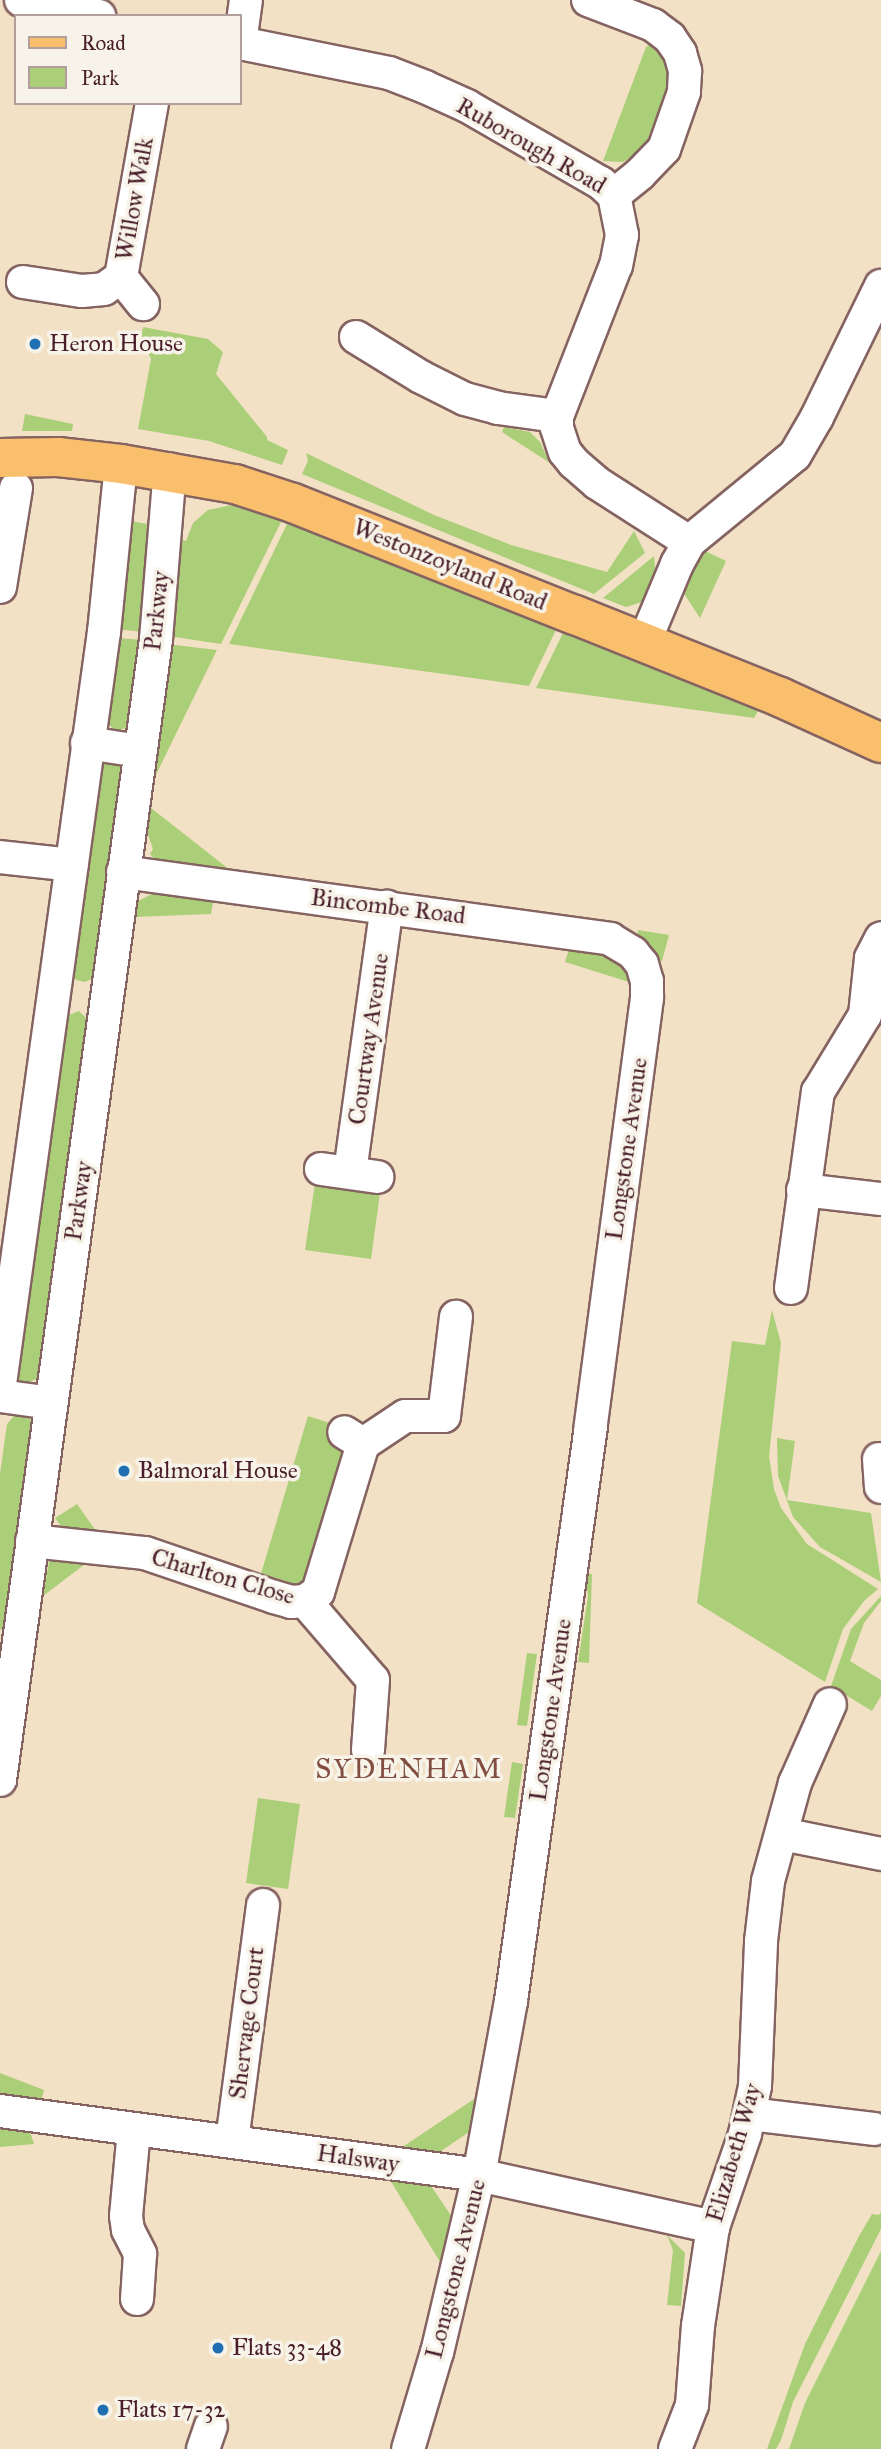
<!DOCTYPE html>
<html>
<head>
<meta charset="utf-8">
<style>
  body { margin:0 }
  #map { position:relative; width:881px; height:2449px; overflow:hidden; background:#f2e1c5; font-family:"IM FELL Great Primer",serif }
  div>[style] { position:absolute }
  .green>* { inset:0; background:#abcf78 }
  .roads { filter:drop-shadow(2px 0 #856361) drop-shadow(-2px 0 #856361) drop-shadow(0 2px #856361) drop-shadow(0 -2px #856361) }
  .minor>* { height:32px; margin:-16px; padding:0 16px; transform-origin:16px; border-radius:16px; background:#fff }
  .major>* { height:38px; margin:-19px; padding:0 19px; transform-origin:19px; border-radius:19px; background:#f9bf6c }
  .dots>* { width:19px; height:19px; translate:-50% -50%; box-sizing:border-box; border:4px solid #f7f3e8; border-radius:50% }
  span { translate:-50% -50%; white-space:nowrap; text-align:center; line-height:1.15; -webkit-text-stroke:7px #f7f3e8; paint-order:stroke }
  .street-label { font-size:24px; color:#4a1f2b }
  .poi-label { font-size:24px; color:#4a1f2b }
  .left { translate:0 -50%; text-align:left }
  .quarter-label { font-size:28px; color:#824e42; letter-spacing:2px }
  .legend { position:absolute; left:14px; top:14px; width:228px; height:91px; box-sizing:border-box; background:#f7f3e8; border:2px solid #b29e9c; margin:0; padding:9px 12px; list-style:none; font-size:21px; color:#4a1f2b }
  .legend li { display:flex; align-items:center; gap:14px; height:35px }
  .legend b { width:35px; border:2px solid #b29e9c }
</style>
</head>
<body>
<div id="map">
  <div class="green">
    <i style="clip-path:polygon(655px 42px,667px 61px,671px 82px,647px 141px,640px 151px,623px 162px,603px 161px,646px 47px)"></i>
    <i style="clip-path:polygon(143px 327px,208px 339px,223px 352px,216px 374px,267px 437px,267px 440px,288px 450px,282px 465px,209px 441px,138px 429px,151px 359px,141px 338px)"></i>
    <i style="clip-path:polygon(25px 414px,73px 424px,72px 431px,22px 431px)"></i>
    <i style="clip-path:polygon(504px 427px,530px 432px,540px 442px,550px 463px,502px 432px)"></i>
    <i style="clip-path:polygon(306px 453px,434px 515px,511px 545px,607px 572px,634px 531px,645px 553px,594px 594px,302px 474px,308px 461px)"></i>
    <i style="clip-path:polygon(237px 504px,282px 520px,221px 644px,168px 636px,180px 540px,186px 541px,193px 523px,208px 510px)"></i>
    <i style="clip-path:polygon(131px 521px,158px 526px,144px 632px,116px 629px)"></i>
    <i style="clip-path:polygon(288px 522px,556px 630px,529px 686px,229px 644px)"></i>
    <i style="clip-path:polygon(701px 549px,726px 561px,700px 618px,679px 586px)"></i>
    <i style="clip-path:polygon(654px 556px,656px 578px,645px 601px,626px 607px,603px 598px)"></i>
    <i style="clip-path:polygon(563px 633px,758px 711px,754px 718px,536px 688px)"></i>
    <i style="clip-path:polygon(116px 638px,143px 640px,130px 726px,117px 731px,106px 723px)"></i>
    <i style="clip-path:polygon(166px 644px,217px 650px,146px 795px)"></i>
    <i style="clip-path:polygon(107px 760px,119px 761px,124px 767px,96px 977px,85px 982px,76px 980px,71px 973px,99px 765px)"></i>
    <i style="clip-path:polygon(151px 808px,239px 877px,157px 862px,150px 854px,153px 849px,147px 832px)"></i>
    <i style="clip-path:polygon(157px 891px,214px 896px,211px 914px,134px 917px,135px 903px)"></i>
    <i style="clip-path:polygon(638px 930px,669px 935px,662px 961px,652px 960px,637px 939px)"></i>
    <i style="clip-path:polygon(570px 946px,608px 956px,624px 968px,629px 982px,565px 962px)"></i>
    <i style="clip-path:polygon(79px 1011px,89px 1021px,40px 1377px,26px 1384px,15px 1378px,64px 1017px)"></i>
    <i style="clip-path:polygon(315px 1183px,380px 1193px,371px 1259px,305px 1250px)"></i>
    <i style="clip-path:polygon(772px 1310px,781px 1343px,769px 1456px,774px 1489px,781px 1508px,807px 1544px,878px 1589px,864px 1601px,843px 1629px,825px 1682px,697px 1603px,732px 1341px,765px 1345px)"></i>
    <i style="clip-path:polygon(25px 1415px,34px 1423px,6px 1626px,0 1630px,0 1474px,7px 1424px,14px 1416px)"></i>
    <i style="clip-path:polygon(308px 1416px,339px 1426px,347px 1446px,307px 1582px,290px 1587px,260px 1577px)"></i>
    <i style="clip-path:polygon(777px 1438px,795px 1441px,787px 1500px,871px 1513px,881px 1582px,820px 1547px,793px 1517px,778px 1476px)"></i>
    <i style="clip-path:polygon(77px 1504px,101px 1538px,64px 1530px,55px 1518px)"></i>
    <i style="clip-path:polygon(97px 1555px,43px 1596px,49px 1562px,55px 1558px)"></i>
    <i style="clip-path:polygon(582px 1574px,592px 1574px,589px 1663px,578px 1662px,588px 1596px,586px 1579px)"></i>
    <i style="clip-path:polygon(881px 1596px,881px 1601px,864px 1623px,850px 1661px,881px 1680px,881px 1696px,872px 1711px,831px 1686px,851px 1629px)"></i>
    <i style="clip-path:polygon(527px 1653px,537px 1654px,527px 1726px,517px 1725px)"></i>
    <i style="clip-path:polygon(512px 1762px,523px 1764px,515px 1818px,504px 1817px)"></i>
    <i style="clip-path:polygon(258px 1798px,300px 1804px,288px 1889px,246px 1883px)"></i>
    <i style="clip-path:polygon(0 2073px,44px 2090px,40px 2106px,0 2101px)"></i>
    <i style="clip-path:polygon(480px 2095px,472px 2130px,438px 2153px,401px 2148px)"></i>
    <i style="clip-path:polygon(0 2120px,27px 2123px,34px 2144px,0 2147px)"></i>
    <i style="clip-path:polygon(390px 2180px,431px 2186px,452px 2217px,440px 2262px)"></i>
    <i style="clip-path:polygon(881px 2212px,881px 2229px,793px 2402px,781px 2440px,776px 2449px,767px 2449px,805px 2344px,859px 2236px,872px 2214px,879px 2215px)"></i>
    <i style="clip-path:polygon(667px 2235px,685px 2253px,681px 2306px,667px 2305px,673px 2250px)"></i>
    <i style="clip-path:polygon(881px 2251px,881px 2449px,789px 2449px,805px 2403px)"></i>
  </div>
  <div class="roads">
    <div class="minor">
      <i style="left:21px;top:0;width:80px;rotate:11.6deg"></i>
      <i style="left:588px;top:0;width:70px;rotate:21deg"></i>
      <i style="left:653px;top:25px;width:21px;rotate:37deg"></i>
      <i style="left:670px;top:38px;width:18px;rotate:56deg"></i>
      <i style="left:680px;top:53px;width:19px;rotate:74deg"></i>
      <i style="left:685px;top:71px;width:21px;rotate:93deg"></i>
      <i style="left:684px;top:92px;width:60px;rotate:109.3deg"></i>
      <i style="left:664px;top:149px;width:35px;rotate:134deg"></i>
      <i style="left:640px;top:174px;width:33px;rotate:141deg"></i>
      <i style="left:240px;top:43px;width:152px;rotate:11.4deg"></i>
      <i style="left:389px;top:73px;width:39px;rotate:21deg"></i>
      <i style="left:425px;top:87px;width:46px;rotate:24.3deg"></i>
      <i style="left:467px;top:106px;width:155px;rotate:29.9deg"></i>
      <i style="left:601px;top:183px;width:18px;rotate:43deg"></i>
      <i style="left:614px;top:195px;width:41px;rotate:78.7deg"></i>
      <i style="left:622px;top:235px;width:31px;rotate:101deg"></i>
      <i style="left:616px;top:265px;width:162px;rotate:111.3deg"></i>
      <i style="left:557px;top:416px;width:12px;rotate:90deg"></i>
      <i style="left:557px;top:428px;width:25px;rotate:72deg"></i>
      <i style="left:565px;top:452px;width:14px;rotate:51deg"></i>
      <i style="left:574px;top:463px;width:30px;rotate:41deg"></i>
      <i style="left:597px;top:483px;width:109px;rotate:32.7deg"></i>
      <i style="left:240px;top:43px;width:43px;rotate:-82.1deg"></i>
      <i style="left:121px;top:277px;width:35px;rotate:51deg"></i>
      <i style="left:23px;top:282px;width:60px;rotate:8.7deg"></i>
      <i style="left:82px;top:291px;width:22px;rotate:-5deg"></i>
      <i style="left:104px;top:289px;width:21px;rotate:-35deg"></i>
      <i style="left:121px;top:277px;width:177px;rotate:-79.9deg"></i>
      <i style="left:356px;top:337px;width:76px;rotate:31.6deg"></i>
      <i style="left:421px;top:377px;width:49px;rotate:26.6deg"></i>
      <i style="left:465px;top:399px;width:34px;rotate:15deg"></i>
      <i style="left:498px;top:408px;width:60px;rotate:7.7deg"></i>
      <i style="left:0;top:587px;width:100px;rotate:-80.8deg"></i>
      <i style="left:644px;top:643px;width:86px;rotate:-67.3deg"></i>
      <i style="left:677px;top:564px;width:25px;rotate:-61deg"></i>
      <i style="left:689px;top:542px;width:137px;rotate:-39.4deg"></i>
      <i style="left:795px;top:455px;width:44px;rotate:-59.9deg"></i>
      <i style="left:817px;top:417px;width:146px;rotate:-64deg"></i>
      <i style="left:87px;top:743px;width:54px;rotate:8.6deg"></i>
      <i style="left:0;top:857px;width:72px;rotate:6.3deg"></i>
      <i style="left:123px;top:872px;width:492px;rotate:7.8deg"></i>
      <i style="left:610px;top:939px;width:27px;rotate:31deg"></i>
      <i style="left:633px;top:953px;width:14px;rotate:51deg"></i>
      <i style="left:642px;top:964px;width:18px;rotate:74deg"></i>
      <i style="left:647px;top:981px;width:17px;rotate:90deg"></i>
      <i style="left:647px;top:998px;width:432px;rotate:97.5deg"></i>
      <i style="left:591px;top:1426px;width:581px;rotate:97.92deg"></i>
      <i style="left:511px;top:2001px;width:177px;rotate:100.4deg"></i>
      <i style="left:479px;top:2175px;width:182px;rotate:103.3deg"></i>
      <i style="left:437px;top:2352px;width:101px;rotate:106.6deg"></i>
      <i style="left:321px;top:1169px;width:57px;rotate:8.1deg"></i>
      <i style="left:350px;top:1172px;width:268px;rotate:-82.1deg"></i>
      <i style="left:803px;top:1190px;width:79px;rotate:6.6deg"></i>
      <i style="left:791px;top:1288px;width:198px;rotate:-82.2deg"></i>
      <i style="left:818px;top:1092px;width:90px;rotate:-58.6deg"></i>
      <i style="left:865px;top:1015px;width:57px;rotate:-84deg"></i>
      <i style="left:871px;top:958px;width:22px;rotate:-63deg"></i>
      <i style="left:0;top:1384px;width:759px;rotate:-82.13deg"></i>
      <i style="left:104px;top:632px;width:169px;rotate:-84.2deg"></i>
      <i style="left:0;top:1396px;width:51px;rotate:7.8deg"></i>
      <i style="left:363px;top:1444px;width:50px;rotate:-33.7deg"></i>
      <i style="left:405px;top:1416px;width:39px"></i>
      <i style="left:444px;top:1416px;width:100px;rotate:-83.1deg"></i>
      <i style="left:879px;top:1459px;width:28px;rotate:86deg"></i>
      <i style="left:32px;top:1541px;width:114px;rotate:6.1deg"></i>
      <i style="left:145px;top:1553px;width:136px;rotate:18.8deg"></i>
      <i style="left:274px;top:1597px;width:18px;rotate:16deg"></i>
      <i style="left:291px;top:1602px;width:14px;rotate:-4deg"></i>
      <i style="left:305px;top:1601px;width:16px;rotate:-35deg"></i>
      <i style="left:318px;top:1592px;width:155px;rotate:-73.1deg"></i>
      <i style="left:363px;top:1444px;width:22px;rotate:-148deg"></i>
      <i style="left:305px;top:1601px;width:104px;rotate:49.3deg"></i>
      <i style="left:373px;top:1680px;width:70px;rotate:94.1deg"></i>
      <i style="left:0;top:1780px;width:1152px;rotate:-82.21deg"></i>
      <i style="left:156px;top:639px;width:170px;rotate:-85.3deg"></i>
      <i style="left:782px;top:1834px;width:101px;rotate:11.4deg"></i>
      <i style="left:0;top:2111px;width:483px;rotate:7.6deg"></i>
      <i style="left:479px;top:2175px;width:240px;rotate:12.5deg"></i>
      <i style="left:750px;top:2114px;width:125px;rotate:6.9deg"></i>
      <i style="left:134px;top:2130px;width:86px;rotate:95.3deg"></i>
      <i style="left:126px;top:2216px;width:14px;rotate:82deg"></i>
      <i style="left:128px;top:2230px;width:27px;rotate:63deg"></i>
      <i style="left:140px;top:2254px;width:45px;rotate:93.8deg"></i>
      <i style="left:232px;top:2141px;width:238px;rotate:-82.5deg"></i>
      <i style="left:203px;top:2449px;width:24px;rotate:-71deg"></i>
      <i style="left:675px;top:2449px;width:47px;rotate:-68.9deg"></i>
      <i style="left:692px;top:2405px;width:79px;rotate:-85.7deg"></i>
      <i style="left:698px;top:2326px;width:100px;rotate:-81.4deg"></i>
      <i style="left:713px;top:2227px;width:98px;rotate:-71deg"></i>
      <i style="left:745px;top:2134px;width:49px;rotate:-78.2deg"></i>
      <i style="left:755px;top:2086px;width:145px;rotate:-87.6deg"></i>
      <i style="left:761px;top:1941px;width:60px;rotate:-83.3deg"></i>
      <i style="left:768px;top:1881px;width:102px;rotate:-74.6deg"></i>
      <i style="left:795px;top:1783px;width:86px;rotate:-66.1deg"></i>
    </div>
    <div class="major">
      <i style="left:0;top:458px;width:58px;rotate:-1deg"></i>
      <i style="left:58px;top:457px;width:63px;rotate:6.3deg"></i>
      <i style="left:121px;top:464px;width:116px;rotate:10deg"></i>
      <i style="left:235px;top:484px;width:61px;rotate:18.1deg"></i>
      <i style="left:293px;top:503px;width:303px;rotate:21.7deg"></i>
      <i style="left:575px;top:615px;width:221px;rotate:21.8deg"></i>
      <i style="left:780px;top:697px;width:111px;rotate:24.5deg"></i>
    </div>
  </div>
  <div class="dots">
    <i style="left:35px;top:344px;background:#1f6fb2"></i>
    <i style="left:124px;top:1471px;background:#1f6fb2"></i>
    <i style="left:218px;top:2348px;background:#1f6fb2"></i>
    <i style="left:103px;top:2410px;background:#1f6fb2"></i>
  </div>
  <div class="street-label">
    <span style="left:531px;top:146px;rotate:30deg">Ruborough Road</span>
    <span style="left:135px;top:199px;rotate:-80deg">Willow Walk</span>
    <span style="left:450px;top:565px;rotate:22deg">Westonzoyland Road</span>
    <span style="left:157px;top:611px;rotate:-84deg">Parkway</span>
    <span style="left:388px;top:907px;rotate:7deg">Bincombe Road</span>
    <span style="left:369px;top:1039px;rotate:-82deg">Courtway Avenue</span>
    <span style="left:627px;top:1149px;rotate:-82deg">Longstone Avenue</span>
    <span style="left:79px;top:1201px;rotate:-82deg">Parkway</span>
    <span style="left:223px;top:1577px;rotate:16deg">Charlton Close</span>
    <span style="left:551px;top:1710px;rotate:-82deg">Longstone Avenue</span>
    <span style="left:247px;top:2023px;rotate:-83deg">Shervage Court</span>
    <span style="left:734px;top:2153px;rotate:-74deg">Elizabeth Way</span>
    <span style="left:358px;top:2159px;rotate:8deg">Halsway</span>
    <span style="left:456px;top:2269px;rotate:-76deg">Longstone Avenue</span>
  </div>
  <div class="poi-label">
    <span class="left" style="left:49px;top:344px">Heron House</span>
    <span class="left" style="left:138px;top:1471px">Balmoral House</span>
    <span class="left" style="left:232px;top:2348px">Flats 33-48</span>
    <span class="left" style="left:117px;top:2410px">Flats 17-32</span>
  </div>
  <div class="quarter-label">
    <span style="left:409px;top:1769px">SYDENHAM</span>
  </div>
  <ul class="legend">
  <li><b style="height:9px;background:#f9bf6c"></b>Road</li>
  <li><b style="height:19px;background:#abcf78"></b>Park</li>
  </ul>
</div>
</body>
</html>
